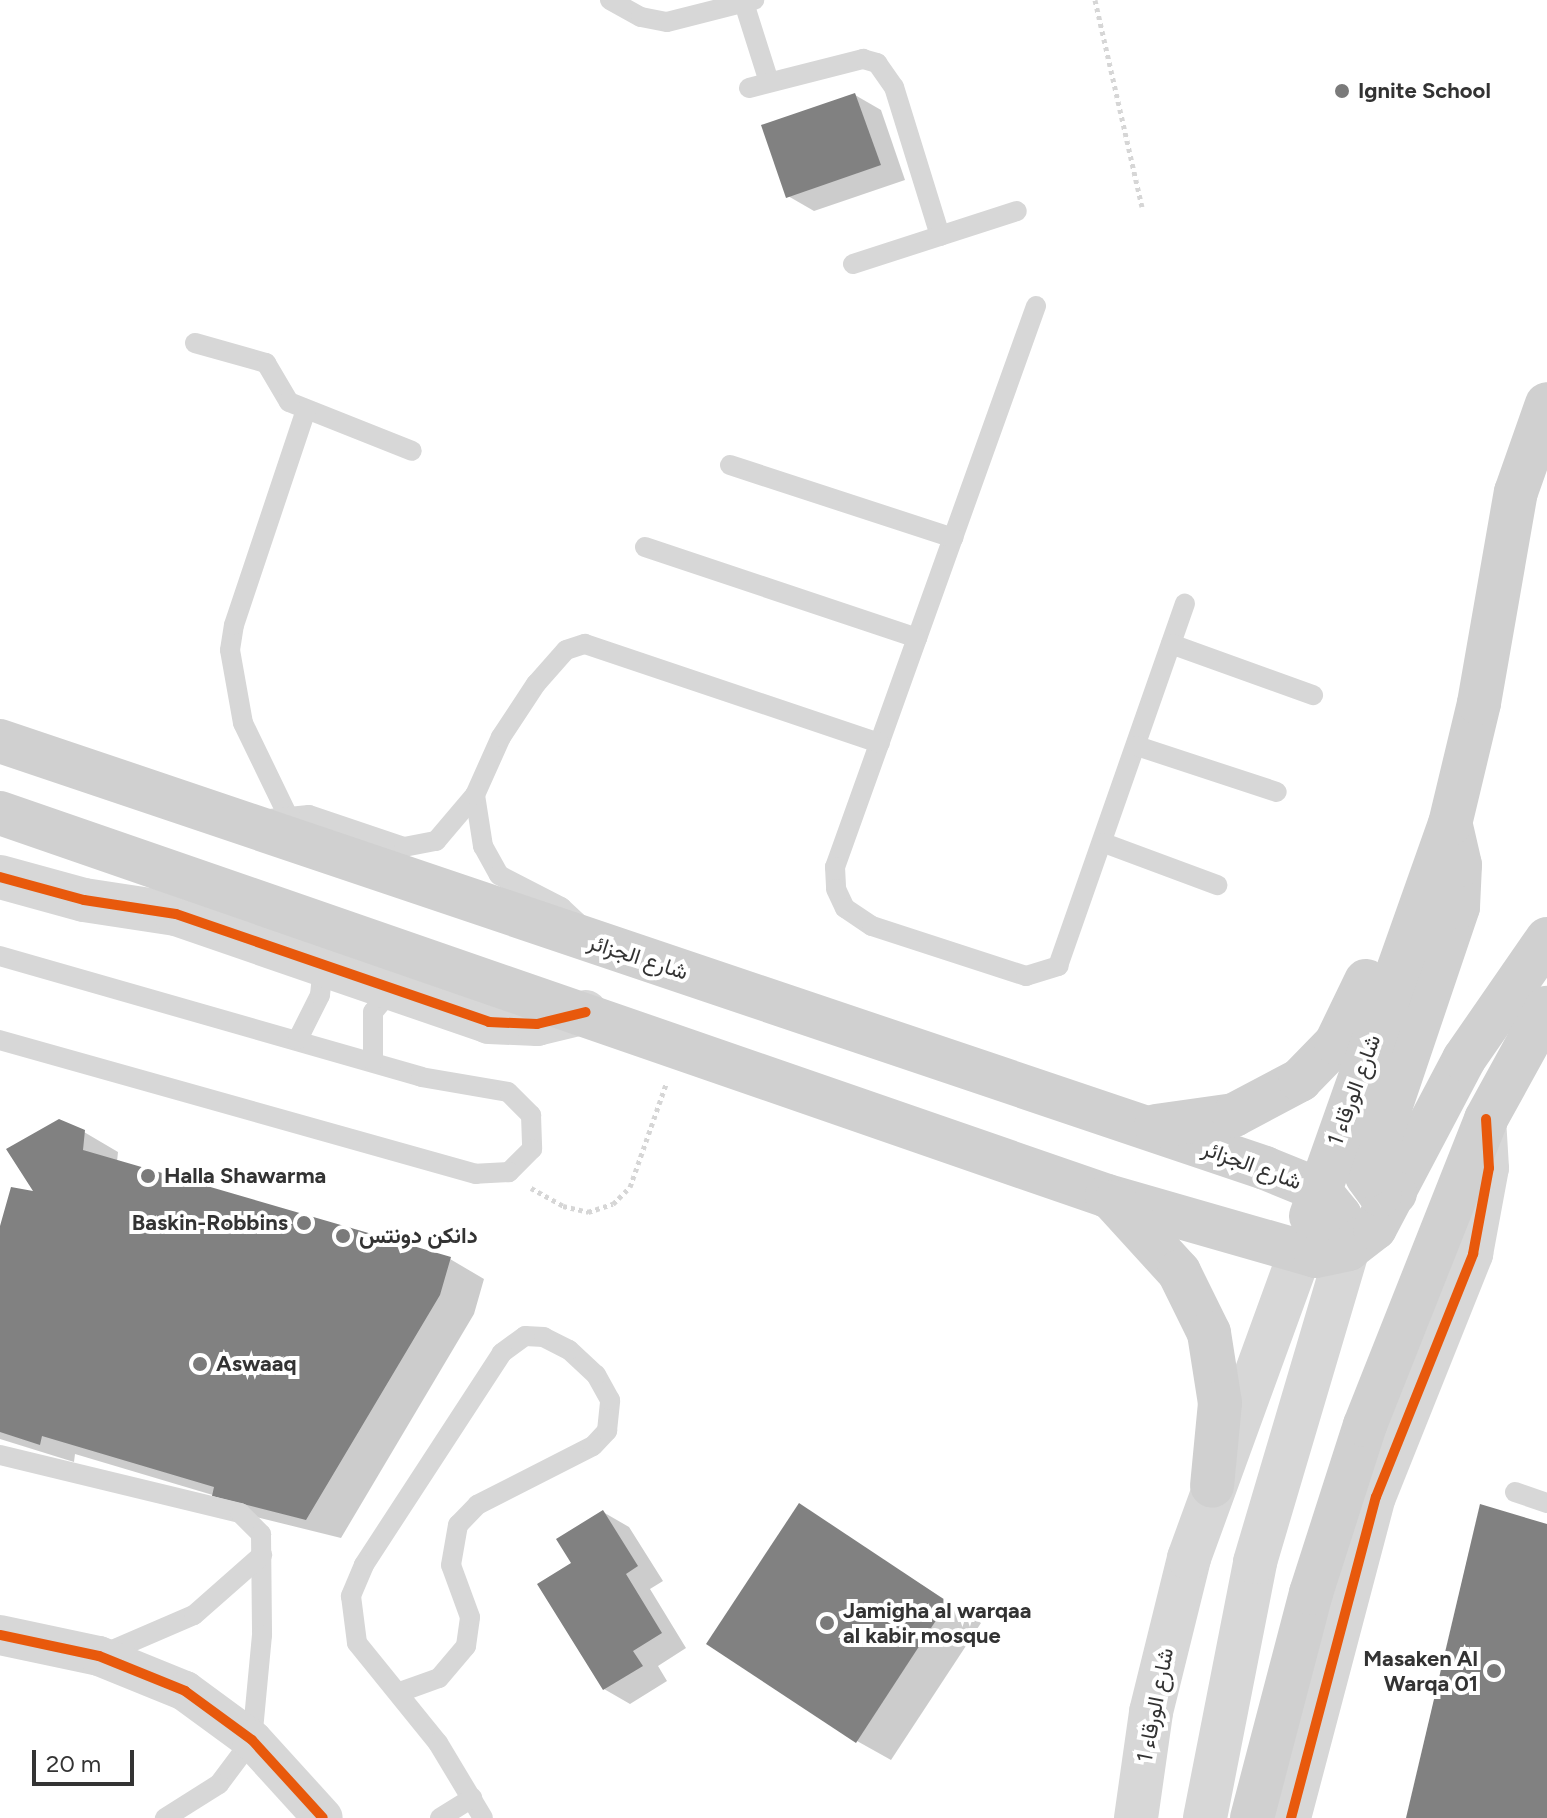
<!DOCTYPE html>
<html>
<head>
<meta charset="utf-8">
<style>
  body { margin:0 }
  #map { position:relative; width:1547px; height:1818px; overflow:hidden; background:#fff; font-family:Figtree,Vazirmatn,sans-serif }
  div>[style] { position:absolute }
  .shadow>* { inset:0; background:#0003 }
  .building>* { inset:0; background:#818181 }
  .path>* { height:5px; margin-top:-2.5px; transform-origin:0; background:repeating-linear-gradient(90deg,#d6d6d6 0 4px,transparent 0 8px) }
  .service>* { height:20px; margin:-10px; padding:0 10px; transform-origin:10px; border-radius:10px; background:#d7d7d7 }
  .minor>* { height:40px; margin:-20px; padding:0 20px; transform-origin:20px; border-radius:20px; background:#d7d7d7 }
  .tertiary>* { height:44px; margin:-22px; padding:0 22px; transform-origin:22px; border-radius:22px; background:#d7d7d7 }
  .secondary>* { height:44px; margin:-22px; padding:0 22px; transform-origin:22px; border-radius:22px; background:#d0d0d0 }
  .cycleway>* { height:10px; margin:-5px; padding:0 5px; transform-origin:5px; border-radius:5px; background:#e8590c }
  .dots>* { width:22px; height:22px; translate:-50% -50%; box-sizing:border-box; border:4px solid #fff; border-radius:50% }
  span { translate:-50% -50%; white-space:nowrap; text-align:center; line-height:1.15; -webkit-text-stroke:8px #fff; paint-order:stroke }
  .poi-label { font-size:22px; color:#333; font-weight:700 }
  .left { translate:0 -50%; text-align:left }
  .right { translate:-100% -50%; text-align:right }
  .street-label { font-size:22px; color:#333 }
  .scale { position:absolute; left:32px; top:1750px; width:102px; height:36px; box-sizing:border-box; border:4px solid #333; border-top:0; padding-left:10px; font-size:24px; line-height:28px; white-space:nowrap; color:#333; -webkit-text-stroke:6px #fff; paint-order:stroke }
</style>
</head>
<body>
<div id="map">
  <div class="shadow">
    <i style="clip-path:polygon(855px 95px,881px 110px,905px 180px,814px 211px,788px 196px)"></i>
    <i style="clip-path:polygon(84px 1132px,118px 1152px,117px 1162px,450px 1259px,484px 1279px,474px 1314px,341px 1538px,248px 1515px,216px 1496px,75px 1454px,74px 1462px,0 1439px,0 1234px)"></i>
    <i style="clip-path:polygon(799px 1506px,981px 1623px,891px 1760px,857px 1741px)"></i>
    <i style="clip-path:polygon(603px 1512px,629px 1527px,663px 1581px,650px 1589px,686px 1648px,658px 1666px,667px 1681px,630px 1704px,604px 1689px)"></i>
  </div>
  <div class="building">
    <i style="clip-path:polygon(855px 93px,881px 165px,786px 198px,761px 125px)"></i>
    <i style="clip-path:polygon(59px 1119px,85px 1130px,83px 1150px,451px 1257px,440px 1295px,306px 1520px,212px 1496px,214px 1487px,42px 1436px,40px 1445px,0 1432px,0 1226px,11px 1187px,33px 1191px,6px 1149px)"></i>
    <i style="clip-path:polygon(799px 1503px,948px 1602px,856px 1743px,706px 1644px)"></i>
    <i style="clip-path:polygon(1480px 1504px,1547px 1524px,1547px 1818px,1406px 1818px)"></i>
    <i style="clip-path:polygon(603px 1510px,638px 1566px,626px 1574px,662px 1633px,633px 1651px,643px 1666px,603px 1690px,537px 1584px,571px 1563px,556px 1539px)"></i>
  </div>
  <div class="path">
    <i style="left:1095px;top:0;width:212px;rotate:77.2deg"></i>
    <i style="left:531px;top:1188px;width:37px;rotate:29deg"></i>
    <i style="left:563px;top:1206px;width:26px;rotate:13deg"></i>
    <i style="left:588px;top:1212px;width:26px;rotate:-18deg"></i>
    <i style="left:613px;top:1204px;width:24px;rotate:-45deg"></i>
    <i style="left:630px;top:1187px;width:109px;rotate:-70.7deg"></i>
  </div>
  <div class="service">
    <i style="left:610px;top:0;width:35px;rotate:29deg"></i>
    <i style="left:641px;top:17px;width:26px;rotate:11deg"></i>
    <i style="left:667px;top:22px;width:90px;rotate:-14.2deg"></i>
    <i style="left:744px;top:3px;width:83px;rotate:72.4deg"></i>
    <i style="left:749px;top:88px;width:118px;rotate:-14.3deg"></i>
    <i style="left:863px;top:59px;width:15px;rotate:16deg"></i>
    <i style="left:877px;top:63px;width:29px;rotate:55deg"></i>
    <i style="left:894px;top:87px;width:156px;rotate:72.8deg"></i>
    <i style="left:853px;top:264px;width:172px;rotate:-17.9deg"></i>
    <i style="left:1036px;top:306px;width:596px;rotate:109.71deg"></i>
    <i style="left:835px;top:867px;width:22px;rotate:87deg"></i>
    <i style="left:836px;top:889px;width:21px;rotate:65deg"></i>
    <i style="left:845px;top:908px;width:32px;rotate:34deg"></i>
    <i style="left:872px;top:926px;width:162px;rotate:18deg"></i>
    <i style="left:1026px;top:976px;width:34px;rotate:-17deg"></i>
    <i style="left:1058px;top:966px;width:384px;rotate:-70.7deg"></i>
    <i style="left:195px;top:343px;width:74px;rotate:15.7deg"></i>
    <i style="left:266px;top:363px;width:45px;rotate:59.5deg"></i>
    <i style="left:289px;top:402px;width:132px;rotate:21.7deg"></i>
    <i style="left:730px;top:465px;width:235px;rotate:18.1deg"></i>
    <i style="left:645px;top:547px;width:287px;rotate:18.5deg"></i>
    <i style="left:1171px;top:644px;width:151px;rotate:19.8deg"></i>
    <i style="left:1137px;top:746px;width:147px;rotate:18.2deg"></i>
    <i style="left:475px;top:795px;width:52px;rotate:81.1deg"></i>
    <i style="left:483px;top:846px;width:33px;rotate:61deg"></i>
    <i style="left:499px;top:875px;width:70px;rotate:27.3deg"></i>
    <i style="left:561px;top:907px;width:25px;rotate:43deg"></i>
    <i style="left:287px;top:814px;width:101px;rotate:-115.8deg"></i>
    <i style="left:243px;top:723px;width:74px;rotate:-100.1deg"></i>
    <i style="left:230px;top:650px;width:25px;rotate:-81deg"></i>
    <i style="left:234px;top:625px;width:227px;rotate:-71.5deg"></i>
    <i style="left:260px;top:820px;width:49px;rotate:-5.8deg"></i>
    <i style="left:309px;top:815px;width:100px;rotate:18.6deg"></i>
    <i style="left:404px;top:847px;width:33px;rotate:-11deg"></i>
    <i style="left:436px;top:841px;width:60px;rotate:-49.7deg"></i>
    <i style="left:475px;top:795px;width:64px;rotate:-65.9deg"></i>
    <i style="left:501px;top:737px;width:64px;rotate:-56.6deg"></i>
    <i style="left:536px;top:684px;width:45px;rotate:-48.6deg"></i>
    <i style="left:566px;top:650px;width:20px;rotate:-18deg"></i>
    <i style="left:585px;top:644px;width:311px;rotate:18.6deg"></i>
    <i style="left:1104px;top:843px;width:121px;rotate:20.4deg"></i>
    <i style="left:0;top:956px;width:438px;rotate:16deg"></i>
    <i style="left:421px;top:1077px;width:88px;rotate:9.8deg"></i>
    <i style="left:508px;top:1092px;width:33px;rotate:45deg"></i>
    <i style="left:531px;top:1115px;width:34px;rotate:88deg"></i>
    <i style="left:532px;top:1149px;width:33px;rotate:135deg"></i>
    <i style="left:509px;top:1172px;width:33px;rotate:177deg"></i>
    <i style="left:476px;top:1174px;width:495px;rotate:-164.3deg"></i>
    <i style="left:298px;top:1039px;width:49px;rotate:-63.4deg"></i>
    <i style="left:320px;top:995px;width:30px;rotate:-84deg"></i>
    <i style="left:373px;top:1061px;width:49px;rotate:-90deg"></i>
    <i style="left:373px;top:1012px;width:31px;rotate:-50deg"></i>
    <i style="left:0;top:1455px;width:247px;rotate:13.6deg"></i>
    <i style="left:240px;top:1513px;width:30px;rotate:45deg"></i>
    <i style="left:261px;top:1534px;width:101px;rotate:89.4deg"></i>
    <i style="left:262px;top:1635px;width:105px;rotate:95.4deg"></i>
    <i style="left:252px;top:1740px;width:55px;rotate:126.9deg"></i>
    <i style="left:219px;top:1784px;width:64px;rotate:147.8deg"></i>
    <i style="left:1515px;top:1492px;width:34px;rotate:19deg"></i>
    <i style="left:101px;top:1655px;width:101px;rotate:-23.3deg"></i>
    <i style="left:194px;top:1615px;width:91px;rotate:-41.4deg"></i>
    <i style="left:400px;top:1692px;width:41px;rotate:-19.7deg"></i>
    <i style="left:439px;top:1678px;width:42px;rotate:-49.8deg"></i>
    <i style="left:466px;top:1646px;width:29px;rotate:-82deg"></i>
    <i style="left:470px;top:1617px;width:55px;rotate:-110.1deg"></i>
    <i style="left:451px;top:1565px;width:41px;rotate:-80.1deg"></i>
    <i style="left:458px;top:1525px;width:28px;rotate:-46deg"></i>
    <i style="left:477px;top:1505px;width:130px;rotate:-27deg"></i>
    <i style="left:593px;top:1446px;width:21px;rotate:-47deg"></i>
    <i style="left:607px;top:1431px;width:31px;rotate:-84deg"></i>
    <i style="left:610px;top:1400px;width:29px;rotate:-119deg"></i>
    <i style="left:596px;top:1375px;width:37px;rotate:-137deg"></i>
    <i style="left:569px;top:1350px;width:28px;rotate:-153deg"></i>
    <i style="left:544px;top:1337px;width:19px;rotate:-177deg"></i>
    <i style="left:525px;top:1336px;width:29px;rotate:144deg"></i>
    <i style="left:502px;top:1353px;width:253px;rotate:123.1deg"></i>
    <i style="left:364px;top:1565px;width:34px;rotate:113deg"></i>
    <i style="left:351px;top:1596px;width:47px;rotate:82.7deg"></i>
    <i style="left:357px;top:1643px;width:129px;rotate:51deg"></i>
    <i style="left:438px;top:1743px;width:87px;rotate:59deg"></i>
    <i style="left:440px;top:1818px;width:38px;rotate:-32deg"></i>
  </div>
  <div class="minor">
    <i style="left:0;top:1635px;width:101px;rotate:12deg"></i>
    <i style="left:99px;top:1656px;width:93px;rotate:22.1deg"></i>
    <i style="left:185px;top:1691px;width:83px;rotate:36.2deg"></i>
    <i style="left:252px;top:1740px;width:105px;rotate:47.7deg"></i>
    <i style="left:1291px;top:1818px;width:332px;rotate:-75.2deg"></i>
    <i style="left:1376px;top:1497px;width:262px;rotate:-68.2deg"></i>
    <i style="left:1473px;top:1254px;width:87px;rotate:-79.5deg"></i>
    <i style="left:1489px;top:1168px;width:49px;rotate:-93.5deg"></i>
  </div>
  <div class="tertiary">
    <i style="left:0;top:877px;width:87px;rotate:15.3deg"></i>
    <i style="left:84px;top:900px;width:93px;rotate:8.7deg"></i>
    <i style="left:176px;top:914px;width:331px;rotate:19deg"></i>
    <i style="left:489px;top:1022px;width:48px;rotate:2.4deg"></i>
    <i style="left:537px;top:1024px;width:50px;rotate:-13.8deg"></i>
    <i style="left:1136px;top:1818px;width:107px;rotate:-81.9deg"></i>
    <i style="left:1151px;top:1712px;width:159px;rotate:-76.1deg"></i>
    <i style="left:1189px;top:1558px;width:325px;rotate:-70deg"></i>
    <i style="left:1205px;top:1818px;width:261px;rotate:-78.9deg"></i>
    <i style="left:1255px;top:1562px;width:327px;rotate:-73.5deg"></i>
  </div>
  <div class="secondary">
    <i style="left:0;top:741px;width:1335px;rotate:18.65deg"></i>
    <i style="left:1265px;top:1168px;width:58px;rotate:22.2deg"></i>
    <i style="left:1319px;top:1190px;width:33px;rotate:51deg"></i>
    <i style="left:1340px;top:1216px;width:34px;rotate:76deg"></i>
    <i style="left:0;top:813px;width:1171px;rotate:19.08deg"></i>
    <i style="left:1107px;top:1196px;width:217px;rotate:16deg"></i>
    <i style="left:1316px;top:1256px;width:33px;rotate:-12deg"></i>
    <i style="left:1348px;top:1249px;width:34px;rotate:-38deg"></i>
    <i style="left:1375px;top:1228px;width:191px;rotate:-62.2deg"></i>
    <i style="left:1464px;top:1059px;width:146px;rotate:-55.3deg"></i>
    <i style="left:1156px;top:1126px;width:79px;rotate:-8deg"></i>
    <i style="left:1234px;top:1115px;width:75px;rotate:-27.9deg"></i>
    <i style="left:1300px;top:1080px;width:52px;rotate:-45.8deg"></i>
    <i style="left:1336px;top:1043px;width:69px;rotate:-64.2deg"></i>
    <i style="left:1395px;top:1193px;width:15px;rotate:176deg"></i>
    <i style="left:1380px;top:1194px;width:22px;rotate:-126deg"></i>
    <i style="left:1367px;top:1176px;width:284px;rotate:-71.3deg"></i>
    <i style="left:1458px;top:907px;width:42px;rotate:-87.3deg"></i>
    <i style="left:1460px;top:865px;width:40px;rotate:-103deg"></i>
    <i style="left:1115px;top:1202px;width:95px;rotate:47.6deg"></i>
    <i style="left:1179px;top:1272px;width:68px;rotate:63.8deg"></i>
    <i style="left:1209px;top:1333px;width:71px;rotate:81.1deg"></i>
    <i style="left:1220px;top:1403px;width:83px;rotate:95.5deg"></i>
    <i style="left:1311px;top:1216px;width:416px;rotate:-70.5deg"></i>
    <i style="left:1450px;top:824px;width:124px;rotate:-76.5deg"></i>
    <i style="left:1479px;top:703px;width:214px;rotate:-80.1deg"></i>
    <i style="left:1516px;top:492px;width:93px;rotate:-70.6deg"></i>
    <i style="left:1252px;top:1818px;width:233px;rotate:-75.3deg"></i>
    <i style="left:1311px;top:1593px;width:176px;rotate:-72.2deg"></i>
    <i style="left:1365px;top:1425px;width:329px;rotate:-68.4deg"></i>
    <i style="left:1486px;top:1119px;width:127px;rotate:-61.2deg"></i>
  </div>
  <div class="cycleway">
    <i style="left:0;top:877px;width:87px;rotate:15.3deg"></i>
    <i style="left:84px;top:900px;width:93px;rotate:8.7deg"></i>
    <i style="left:176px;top:914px;width:331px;rotate:19deg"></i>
    <i style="left:489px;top:1022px;width:48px;rotate:2.4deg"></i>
    <i style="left:537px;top:1024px;width:50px;rotate:-13.8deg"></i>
    <i style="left:0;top:1635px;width:101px;rotate:12deg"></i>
    <i style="left:99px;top:1656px;width:93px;rotate:22.1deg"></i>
    <i style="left:185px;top:1691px;width:83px;rotate:36.2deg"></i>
    <i style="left:252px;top:1740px;width:105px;rotate:47.7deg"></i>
    <i style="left:1291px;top:1818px;width:332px;rotate:-75.2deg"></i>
    <i style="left:1376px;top:1497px;width:262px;rotate:-68.2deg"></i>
    <i style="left:1473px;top:1254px;width:87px;rotate:-79.5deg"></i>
    <i style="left:1489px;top:1168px;width:49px;rotate:-93.5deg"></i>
  </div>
  <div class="dots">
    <i style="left:1342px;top:91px;background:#7a7a7a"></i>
    <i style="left:148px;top:1176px;background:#7a7a7a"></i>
    <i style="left:304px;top:1223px;background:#7a7a7a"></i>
    <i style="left:343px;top:1236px;background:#7a7a7a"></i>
    <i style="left:200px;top:1364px;background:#7a7a7a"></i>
    <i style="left:827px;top:1623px;background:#7a7a7a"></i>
    <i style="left:1494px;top:1671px;background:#7a7a7a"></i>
  </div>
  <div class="poi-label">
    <span class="left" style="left:1358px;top:91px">Ignite School</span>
    <span class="left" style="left:164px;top:1176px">Halla Shawarma</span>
    <span class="right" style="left:288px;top:1223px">Baskin-Robbins</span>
    <span class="left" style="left:359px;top:1236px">دانكن دونتس</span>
    <span class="left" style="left:216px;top:1364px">Aswaaq</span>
    <span class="left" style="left:843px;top:1623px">Jamigha al warqaa<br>al kabir mosque</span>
    <span class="right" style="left:1478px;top:1671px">Masaken Al<br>Warqa 01</span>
  </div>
  <div class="street-label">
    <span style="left:638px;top:957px;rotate:18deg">شارع الجزائر</span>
    <span style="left:1354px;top:1090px;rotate:-70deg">شارع الورقاء 1</span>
    <span style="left:1252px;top:1165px;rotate:20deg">شارع الجزائر</span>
    <span style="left:1155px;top:1705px;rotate:-79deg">شارع الورقاء 1</span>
  </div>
  <div class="scale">20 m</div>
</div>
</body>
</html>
